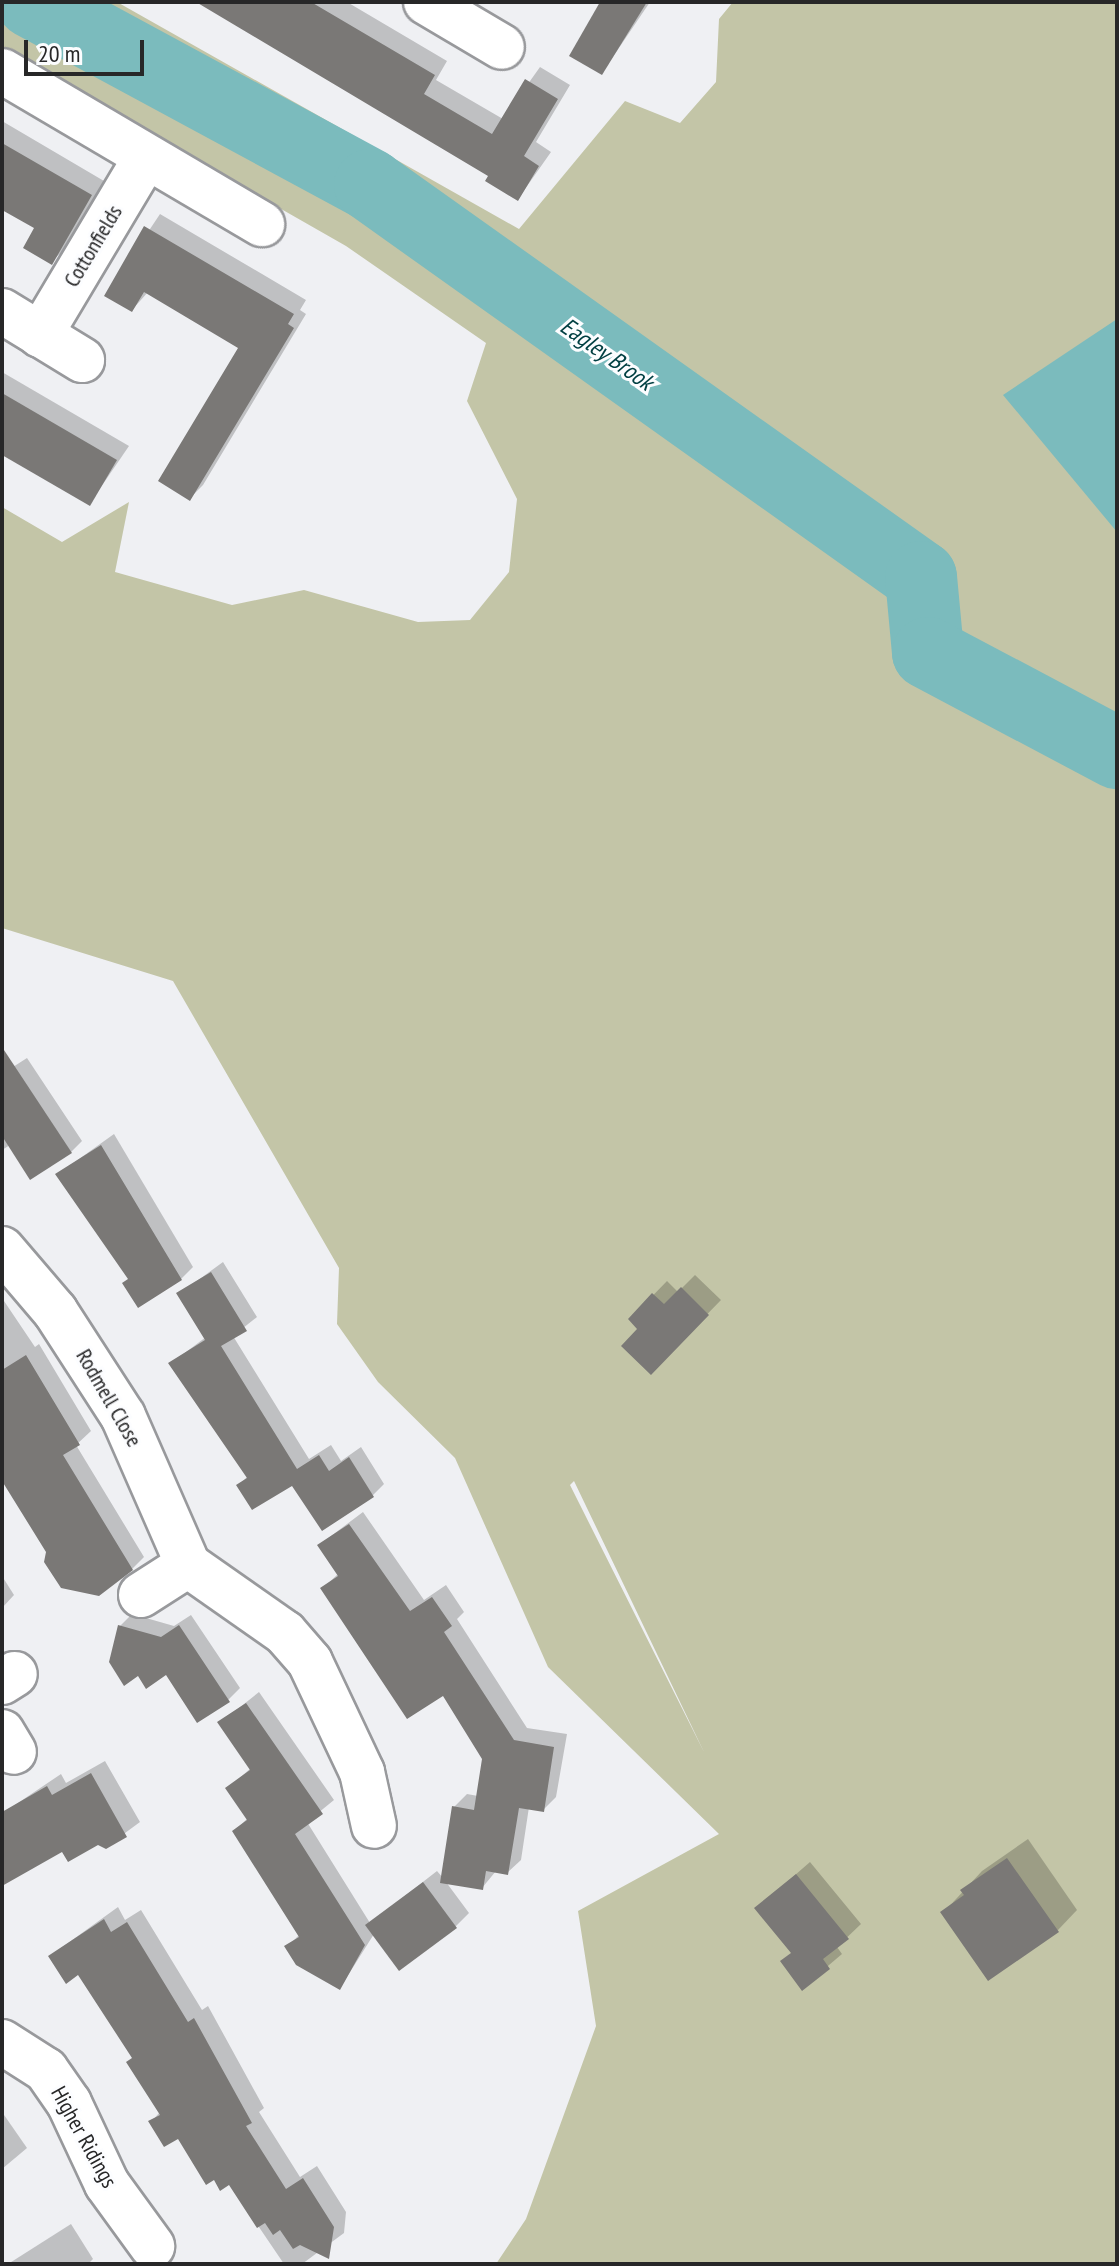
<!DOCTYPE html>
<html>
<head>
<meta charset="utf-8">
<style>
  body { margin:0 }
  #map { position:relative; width:1119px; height:2266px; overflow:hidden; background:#eff0f3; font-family:"PT Sans Narrow",sans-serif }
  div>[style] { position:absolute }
  .green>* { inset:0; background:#c3c5a7 }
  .water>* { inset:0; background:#7bbbbd }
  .shadow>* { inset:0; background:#0003 }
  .river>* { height:72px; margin:-36px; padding:0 36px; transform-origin:36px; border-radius:36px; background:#7bbbbd }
  .building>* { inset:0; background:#7a7876 }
  .roads { filter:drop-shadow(2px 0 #98999c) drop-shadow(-2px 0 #98999c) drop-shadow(0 2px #98999c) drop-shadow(0 -2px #98999c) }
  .minor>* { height:44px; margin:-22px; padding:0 22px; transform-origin:22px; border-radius:22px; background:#fff }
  span { translate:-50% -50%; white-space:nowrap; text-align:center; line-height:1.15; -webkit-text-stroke:6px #fcfdff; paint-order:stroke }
  .street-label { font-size:22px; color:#272728 }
  .water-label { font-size:24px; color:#003f42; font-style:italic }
  .frame { position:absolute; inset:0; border:4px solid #272728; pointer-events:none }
  .scale { position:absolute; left:24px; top:40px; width:120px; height:36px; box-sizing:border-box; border:4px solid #272728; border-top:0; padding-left:10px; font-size:24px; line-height:28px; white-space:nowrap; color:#272728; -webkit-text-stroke:6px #fcfdff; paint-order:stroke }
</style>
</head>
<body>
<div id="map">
  <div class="green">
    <i style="clip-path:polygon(evenodd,2px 2px,117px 2px,519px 229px,625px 101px,680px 123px,716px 82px,719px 19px,733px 2px,1117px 2px,1117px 2264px,496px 2264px,526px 2219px,596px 2026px,578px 1911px,719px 1834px,548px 1667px,455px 1458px,378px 1382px,337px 1324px,339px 1268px,173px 981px,2px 928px,2px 507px,62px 542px,129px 502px,115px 572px,232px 605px,304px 590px,418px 622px,470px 620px,509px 572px,517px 499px,467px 401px,486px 343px,346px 246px,2px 50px,2px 2px,574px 1481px,704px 1752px,570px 1485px,574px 1481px)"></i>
  </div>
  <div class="water">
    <i style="clip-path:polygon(1117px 319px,1117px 532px,1003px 395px)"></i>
  </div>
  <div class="shadow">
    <i style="clip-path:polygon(200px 2px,347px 2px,447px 61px,436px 80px,503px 119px,540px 67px,570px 85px,536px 142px,551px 152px,518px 199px,491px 175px)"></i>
    <i style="clip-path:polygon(603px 2px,650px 2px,602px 73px)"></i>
    <i style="clip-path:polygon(2px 121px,104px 181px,65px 249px,51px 262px,37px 227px,2px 207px)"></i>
    <i style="clip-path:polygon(160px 214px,306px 300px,300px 310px,306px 314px,203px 485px,190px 498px,241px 347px,148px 292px,132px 310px,106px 295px)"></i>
    <i style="clip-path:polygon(2px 372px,129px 446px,90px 503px,2px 452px)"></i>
    <i style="clip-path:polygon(27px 1058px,82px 1141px,71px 1152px,10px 1145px,2px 1150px,2px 1074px)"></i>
    <i style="clip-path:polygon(114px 1134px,193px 1267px,181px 1279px,130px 1278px,58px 1174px)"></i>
    <i style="clip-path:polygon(223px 1262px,257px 1317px,233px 1336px,309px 1459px,331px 1445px,341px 1461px,361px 1447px,384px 1484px,373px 1495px,293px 1483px,239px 1485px,248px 1476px,170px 1364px,206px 1337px,179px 1294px)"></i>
    <i style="clip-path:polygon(695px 1275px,721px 1300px,651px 1372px,640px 1329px,630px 1319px,667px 1281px,678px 1292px)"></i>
    <i style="clip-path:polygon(2px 1298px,35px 1347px,39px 1344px,91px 1431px,76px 1445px,144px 1557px,132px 1569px,49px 1551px,2px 1437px)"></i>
    <i style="clip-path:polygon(363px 1512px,424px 1600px,446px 1585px,464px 1612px,457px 1619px,527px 1728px,567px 1734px,556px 1797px,543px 1810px,529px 1807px,521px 1860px,507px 1873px,496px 1871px,482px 1888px,446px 1882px,469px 1913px,455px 1927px,374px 1934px,340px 1988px,287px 1947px,300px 1934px,234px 1831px,248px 1818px,228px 1788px,251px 1768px,220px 1723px,259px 1692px,334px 1800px,307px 1822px,370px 1923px,437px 1871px,443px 1878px,454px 1807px,467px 1794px,478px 1796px,484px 1758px,443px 1693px,323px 1588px,338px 1574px,319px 1545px)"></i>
    <i style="clip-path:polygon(2px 1576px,14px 1595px,2px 1608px)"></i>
    <i style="clip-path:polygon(132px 1614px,174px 1626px,191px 1615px,240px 1688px,228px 1700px,167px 1672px,120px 1626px)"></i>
    <i style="clip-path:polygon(105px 1761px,140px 1822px,106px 1847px,98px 1842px,62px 1849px,2px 1872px,3px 1813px,61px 1774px,66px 1783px)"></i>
    <i style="clip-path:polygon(1028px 1839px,1077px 1910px,1058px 1930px,943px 1913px,982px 1871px)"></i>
    <i style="clip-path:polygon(810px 1862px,861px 1924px,837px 1947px,842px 1954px,802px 1988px,793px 1952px,757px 1908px)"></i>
    <i style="clip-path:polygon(118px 1907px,125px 1920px,141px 1910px,202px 2010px,208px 2006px,264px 2108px,259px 2112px,300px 2177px,317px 2166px,346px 2212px,344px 2233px,302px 2264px,284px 2264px,229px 2183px,178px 2136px,151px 2122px,160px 2112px,134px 2056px,79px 1972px,50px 1956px)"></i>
    <i style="clip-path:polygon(2px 2112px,27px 2148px,2px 2169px)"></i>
    <i style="clip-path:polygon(71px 2224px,93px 2259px,88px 2264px,8px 2264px)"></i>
  </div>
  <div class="river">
    <i style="left:32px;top:2px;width:384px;rotate:28.4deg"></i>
    <i style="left:370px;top:185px;width:676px;rotate:35.43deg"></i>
    <i style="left:921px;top:577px;width:76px;rotate:84.7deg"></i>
    <i style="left:928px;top:653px;width:214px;rotate:27.9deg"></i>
  </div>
  <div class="building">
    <i style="clip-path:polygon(196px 2px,311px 2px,435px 75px,424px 94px,492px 134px,525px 79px,558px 99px,524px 156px,539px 166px,518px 201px,485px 181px,488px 176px)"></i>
    <i style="clip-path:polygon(600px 2px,647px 2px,602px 75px,569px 56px)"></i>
    <i style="clip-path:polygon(2px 143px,92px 195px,52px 265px,23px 248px,34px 228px,2px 210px)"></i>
    <i style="clip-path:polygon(144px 226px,294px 314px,288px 324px,294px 328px,190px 501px,158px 481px,238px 348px,144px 292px,132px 312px,104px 296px)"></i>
    <i style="clip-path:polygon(2px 393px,117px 460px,90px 506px,2px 455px)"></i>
    <i style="clip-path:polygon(2px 1047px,72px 1153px,30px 1180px,2px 1136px)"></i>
    <i style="clip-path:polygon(101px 1145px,182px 1280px,138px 1308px,122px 1283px,128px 1279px,55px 1174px)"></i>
    <i style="clip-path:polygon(211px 1272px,247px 1331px,221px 1346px,297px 1469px,319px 1455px,329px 1471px,349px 1457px,374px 1497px,322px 1531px,292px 1486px,252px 1510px,236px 1485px,247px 1478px,168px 1363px,205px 1340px,176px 1293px)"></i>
    <i style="clip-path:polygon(681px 1287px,709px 1315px,651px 1375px,621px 1346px,637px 1329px,628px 1319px,652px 1293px,664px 1304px)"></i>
    <i style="clip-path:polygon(26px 1355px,80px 1445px,63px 1455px,133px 1570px,99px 1596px,61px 1588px,44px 1562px,46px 1552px,2px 1481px,2px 1370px)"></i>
    <i style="clip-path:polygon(349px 1524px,410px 1611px,432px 1597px,452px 1626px,444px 1632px,514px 1740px,554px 1747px,544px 1812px,519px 1808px,508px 1875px,486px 1871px,483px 1890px,440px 1883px,452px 1806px,474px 1810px,482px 1759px,443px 1696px,407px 1719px,320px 1588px,338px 1576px,317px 1545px)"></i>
    <i style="clip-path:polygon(118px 1625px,161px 1637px,179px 1625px,230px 1702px,197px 1723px,166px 1675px,146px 1689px,138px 1676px,124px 1686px,109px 1662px)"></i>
    <i style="clip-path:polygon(246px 1703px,323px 1814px,295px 1834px,365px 1945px,340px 1990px,296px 1965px,284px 1946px,299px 1937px,232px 1831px,247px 1820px,225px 1788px,250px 1770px,217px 1722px)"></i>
    <i style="clip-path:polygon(91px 1773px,127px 1837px,106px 1849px,98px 1845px,68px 1862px,62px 1852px,2px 1886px,2px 1812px,47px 1786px,52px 1795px)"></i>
    <i style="clip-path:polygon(1007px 1858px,1059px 1932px,988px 1981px,940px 1912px,964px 1895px,960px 1890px)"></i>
    <i style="clip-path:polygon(796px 1874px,849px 1939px,823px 1959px,830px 1969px,802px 1991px,780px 1961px,791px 1953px,754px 1908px)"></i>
    <i style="clip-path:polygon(423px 1882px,457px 1928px,399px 1971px,365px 1925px)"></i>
    <i style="clip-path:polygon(104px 1919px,111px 1932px,127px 1922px,188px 2022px,194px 2018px,252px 2123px,246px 2126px,286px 2189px,303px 2178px,334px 2227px,329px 2259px,300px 2245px,293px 2249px,280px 2230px,273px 2235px,265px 2223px,257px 2228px,229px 2185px,220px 2191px,214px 2180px,206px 2185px,178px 2139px,164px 2147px,148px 2121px,160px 2115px,126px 2062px,132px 2058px,78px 1975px,66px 1984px,48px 1956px)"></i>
  </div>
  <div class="roads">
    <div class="minor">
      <i style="left:426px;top:2px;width:88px;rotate:30.6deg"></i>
      <i style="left:2px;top:71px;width:302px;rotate:30.5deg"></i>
      <i style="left:2px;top:311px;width:94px;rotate:31.5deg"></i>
      <i style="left:40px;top:335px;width:207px;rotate:-59.2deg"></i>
      <i style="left:2px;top:1249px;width:82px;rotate:49.5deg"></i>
      <i style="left:55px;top:1311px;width:125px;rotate:57.1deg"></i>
      <i style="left:123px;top:1416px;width:163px;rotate:66.4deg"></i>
      <i style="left:188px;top:1565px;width:118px;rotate:35deg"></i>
      <i style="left:285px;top:1633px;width:38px;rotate:49deg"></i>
      <i style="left:310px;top:1662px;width:122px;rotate:64.7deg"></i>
      <i style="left:362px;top:1772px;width:55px;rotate:77.5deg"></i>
      <i style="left:141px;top:1595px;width:56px;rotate:-32.6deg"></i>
      <i style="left:2px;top:1682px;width:15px;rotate:-32deg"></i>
      <i style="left:2px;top:1732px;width:23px;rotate:59deg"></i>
      <i style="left:2px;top:2042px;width:52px;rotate:32.5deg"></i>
      <i style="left:46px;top:2070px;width:40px;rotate:55.1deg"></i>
      <i style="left:69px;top:2103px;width:89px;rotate:64.9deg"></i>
      <i style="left:107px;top:2184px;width:77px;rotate:54deg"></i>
    </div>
  </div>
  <div class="street-label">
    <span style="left:93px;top:246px;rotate:-59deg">Cottonfields</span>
    <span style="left:109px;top:1398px;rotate:60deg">Rodmell Close</span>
    <span style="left:84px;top:2137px;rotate:61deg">Higher Ridings</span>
  </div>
  <div class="water-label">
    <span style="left:607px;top:354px;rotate:35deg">Eagley Brook</span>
  </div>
  <div class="frame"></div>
  <div class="scale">20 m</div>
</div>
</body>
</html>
